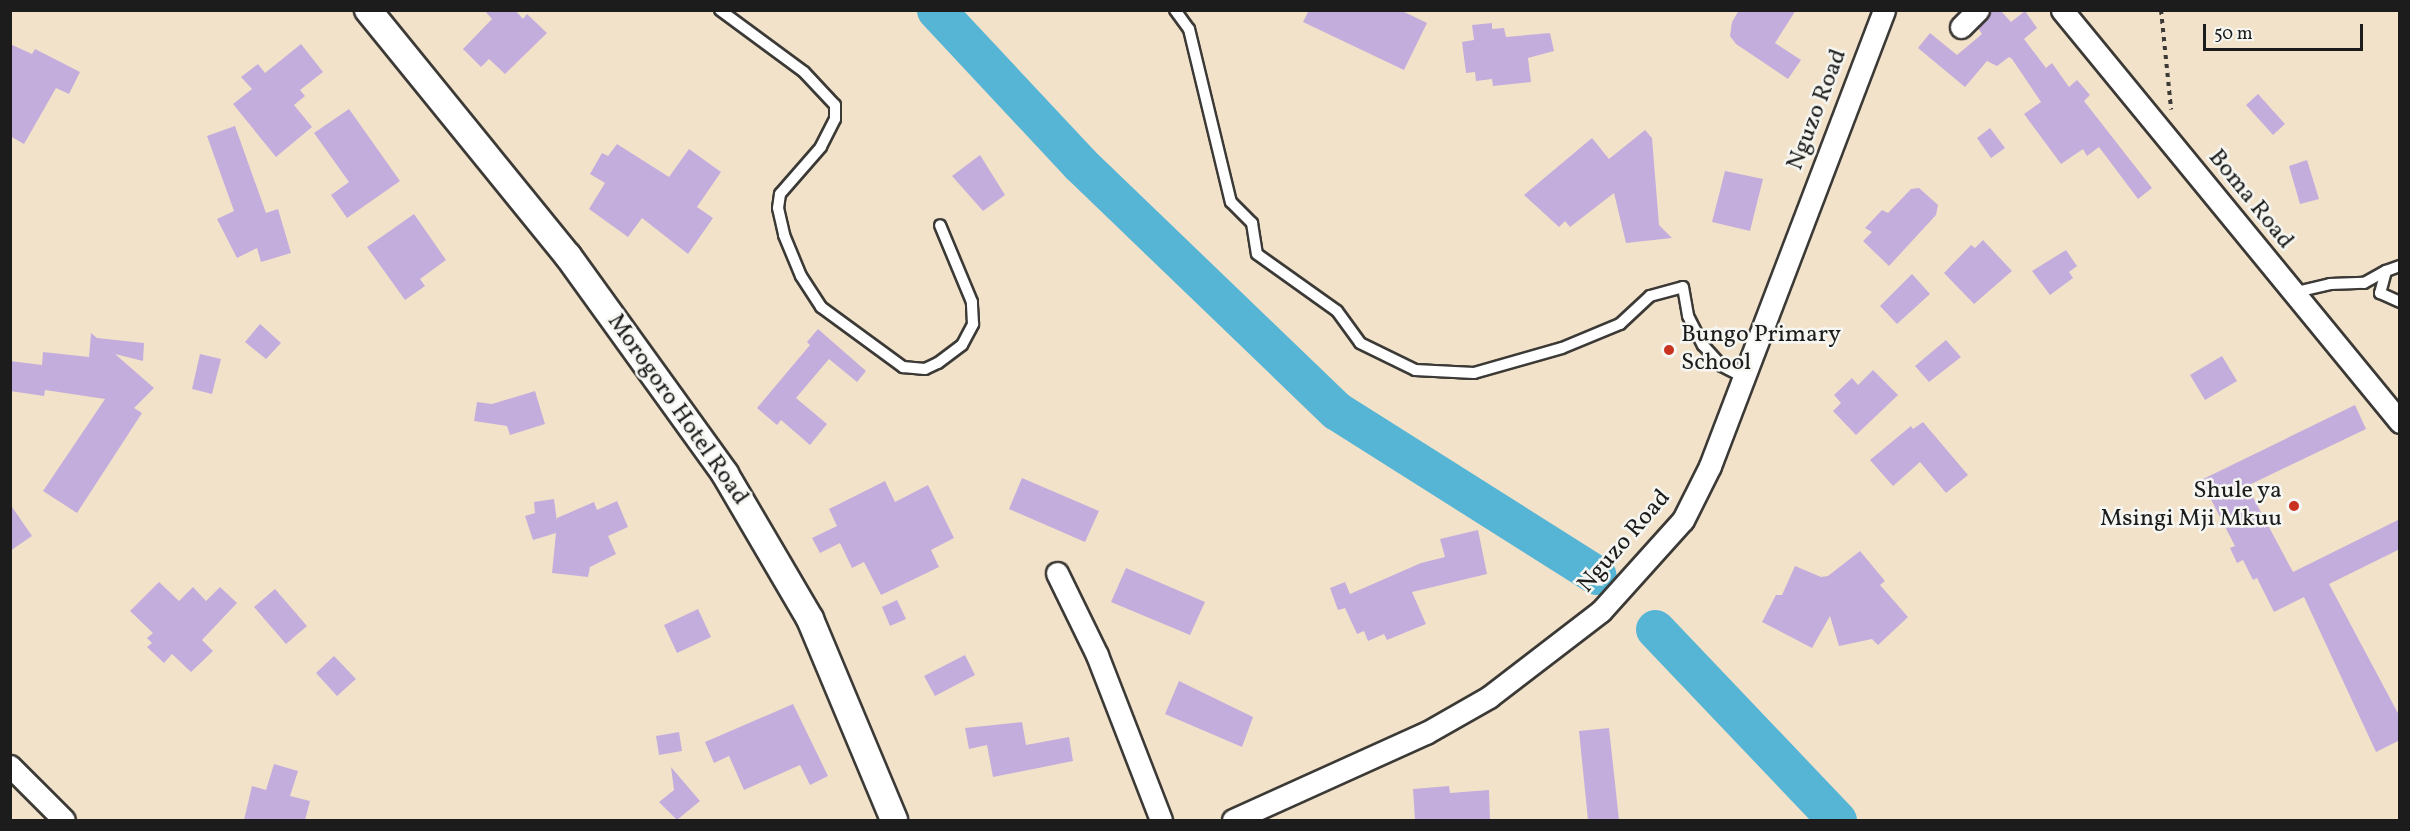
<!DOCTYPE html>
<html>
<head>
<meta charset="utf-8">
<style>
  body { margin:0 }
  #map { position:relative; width:2410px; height:831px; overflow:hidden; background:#f3e2ca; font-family:Vollkorn,serif }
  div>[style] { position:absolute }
  .river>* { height:39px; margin:-19.5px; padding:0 19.5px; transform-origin:19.5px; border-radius:19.5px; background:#56b5d4 }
  .building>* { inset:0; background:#c3addc }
  .path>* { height:4px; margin-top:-2px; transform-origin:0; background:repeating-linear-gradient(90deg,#3c3a36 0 4.5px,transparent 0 9px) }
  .roads { filter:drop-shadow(2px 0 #3c3a36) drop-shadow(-2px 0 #3c3a36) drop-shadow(0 2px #3c3a36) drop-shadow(0 -2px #3c3a36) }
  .service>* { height:10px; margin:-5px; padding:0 5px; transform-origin:5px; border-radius:5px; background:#fff }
  .minor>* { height:21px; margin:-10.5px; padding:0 10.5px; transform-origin:10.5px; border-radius:10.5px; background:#fff }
  .tertiary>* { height:26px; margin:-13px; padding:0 13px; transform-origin:13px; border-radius:13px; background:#fff }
  .dots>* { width:16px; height:16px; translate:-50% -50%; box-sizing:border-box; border:3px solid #f6f6f2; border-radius:50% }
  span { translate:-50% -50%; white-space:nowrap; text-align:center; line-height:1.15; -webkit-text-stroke:5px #f6f6f2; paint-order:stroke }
  .street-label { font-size:24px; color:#1c1c1c }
  .poi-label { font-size:24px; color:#1c1c1c }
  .left { translate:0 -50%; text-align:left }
  .right { translate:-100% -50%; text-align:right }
  .frame { position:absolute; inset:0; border:12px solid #1c1c1c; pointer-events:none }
  .scale { position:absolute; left:2203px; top:24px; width:160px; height:27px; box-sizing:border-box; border:3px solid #1c1c1c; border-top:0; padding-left:8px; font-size:18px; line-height:21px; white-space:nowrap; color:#1c1c1c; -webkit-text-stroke:4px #f6f6f2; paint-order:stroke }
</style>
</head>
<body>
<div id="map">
  <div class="river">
    <i style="left:936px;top:10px;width:211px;rotate:46.9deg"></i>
    <i style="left:1080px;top:164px;width:356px;rotate:43.9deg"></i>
    <i style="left:1337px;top:411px;width:307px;rotate:32.3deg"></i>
    <i style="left:1655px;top:629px;width:264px;rotate:46.4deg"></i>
  </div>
  <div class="building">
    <i style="clip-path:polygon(484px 10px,515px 10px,523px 19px,527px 14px,547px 33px,505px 74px,489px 59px,481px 67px,463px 49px,492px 19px)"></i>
    <i style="clip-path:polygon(1309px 10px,1400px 10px,1427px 23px,1404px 70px,1303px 22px)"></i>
    <i style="clip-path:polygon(1739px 10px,1796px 10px,1775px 43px,1801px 60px,1788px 79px,1736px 44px,1730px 36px,1732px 22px)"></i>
    <i style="clip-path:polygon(1990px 10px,2000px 10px,2011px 22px,2025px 11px,2037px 28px,2024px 39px,2046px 68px,2052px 63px,2069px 87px,2077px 80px,2090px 95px,2084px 101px,2152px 188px,2138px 199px,2099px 147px,2087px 156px,2083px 149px,2061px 164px,2024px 114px,2041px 102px,2012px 59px,2009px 57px,1997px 66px,1987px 61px,1965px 87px,1918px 48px,1930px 33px,1957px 55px,1982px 34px,1978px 28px)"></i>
    <i style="clip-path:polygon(1492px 23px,1492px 29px,1504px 28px,1506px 37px,1550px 33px,1554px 51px,1528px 58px,1531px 82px,1493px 86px,1492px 79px,1476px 81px,1475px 72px,1466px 73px,1462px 42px,1474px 40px,1472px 25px)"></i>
    <i style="clip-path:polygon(10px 44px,32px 54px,35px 49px,80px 72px,69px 94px,56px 88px,24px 144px,10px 136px)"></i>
    <i style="clip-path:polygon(301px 44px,323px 72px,300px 90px,305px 96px,294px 105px,312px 127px,276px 157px,233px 104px,252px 89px,241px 77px,258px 64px,265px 73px)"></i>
    <i style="clip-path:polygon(2258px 94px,2285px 124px,2273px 135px,2246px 105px)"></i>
    <i style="clip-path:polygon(349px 109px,400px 181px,347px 218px,331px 195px,349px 182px,314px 133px)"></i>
    <i style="clip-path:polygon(235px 126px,266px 213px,278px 209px,291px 253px,261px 262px,257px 248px,237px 258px,217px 219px,234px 211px,207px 136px)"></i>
    <i style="clip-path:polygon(1990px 128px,2005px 148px,1991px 158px,1977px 138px)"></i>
    <i style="clip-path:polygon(1645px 130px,1652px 138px,1659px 225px,1672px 238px,1626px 243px,1614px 193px,1570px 227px,1565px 221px,1559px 227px,1524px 195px,1592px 138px,1609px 159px)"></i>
    <i style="clip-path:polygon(617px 144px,669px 177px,689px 149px,721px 172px,697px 207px,713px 218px,688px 254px,642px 218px,628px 237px,589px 209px,605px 183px,590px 174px,602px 153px,608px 156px)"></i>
    <i style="clip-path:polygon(980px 155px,1005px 195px,983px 211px,952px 176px)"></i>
    <i style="clip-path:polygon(2307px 160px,2319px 199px,2300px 204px,2289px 166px)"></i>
    <i style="clip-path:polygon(1725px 171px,1763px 179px,1750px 231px,1712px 222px)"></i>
    <i style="clip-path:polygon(1919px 188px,1938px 205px,1936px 215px,1889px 266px,1863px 241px,1872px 232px,1865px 228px,1882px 210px,1888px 213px,1911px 189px)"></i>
    <i style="clip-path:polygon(414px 214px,446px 260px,420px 279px,425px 286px,405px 300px,367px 247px)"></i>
    <i style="clip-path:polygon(1983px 240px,2012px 271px,1974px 304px,1944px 273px,1971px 245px,1975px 248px)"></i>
    <i style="clip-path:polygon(2066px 250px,2077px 266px,2069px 272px,2073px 278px,2050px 295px,2032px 271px)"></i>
    <i style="clip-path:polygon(1912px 274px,1930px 294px,1897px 324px,1880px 306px)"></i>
    <i style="clip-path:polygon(260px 324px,281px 343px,266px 359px,245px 342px)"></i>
    <i style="clip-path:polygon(818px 329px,866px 371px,857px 382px,829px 359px,796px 398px,827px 424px,810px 445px,781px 420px,777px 425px,757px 408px,810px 345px,807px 342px)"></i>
    <i style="clip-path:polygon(91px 333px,97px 338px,144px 343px,143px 361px,115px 354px,154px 388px,134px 408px,142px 413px,77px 513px,43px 491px,105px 399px,45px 390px,44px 396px,10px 391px,10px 361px,42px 365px,43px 352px,89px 357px)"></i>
    <i style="clip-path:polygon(1946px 340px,1961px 357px,1929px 382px,1915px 366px)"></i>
    <i style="clip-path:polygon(200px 354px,221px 359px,212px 394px,192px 389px)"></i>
    <i style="clip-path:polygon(2222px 356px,2237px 381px,2205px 400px,2190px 375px)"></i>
    <i style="clip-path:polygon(1873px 370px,1898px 395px,1856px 435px,1833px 411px,1841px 403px,1834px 395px,1852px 378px,1858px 385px)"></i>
    <i style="clip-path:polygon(535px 391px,545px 424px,510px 435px,507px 426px,474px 421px,477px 402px,492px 404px)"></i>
    <i style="clip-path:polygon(2355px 405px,2366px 429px,2247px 486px,2293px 572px,2400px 519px,2400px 549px,2329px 584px,2400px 717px,2400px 740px,2376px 752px,2304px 597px,2274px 612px,2257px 578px,2253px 580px,2243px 560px,2237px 563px,2230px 548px,2235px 546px,2201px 480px)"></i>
    <i style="clip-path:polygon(1923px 422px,1968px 475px,1946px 493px,1920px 462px,1893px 486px,1870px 460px,1911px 426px,1913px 429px)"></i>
    <i style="clip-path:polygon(1022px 478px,1099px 511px,1085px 542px,1009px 509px)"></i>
    <i style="clip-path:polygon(885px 481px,895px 502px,928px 485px,954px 538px,931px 550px,939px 567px,881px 595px,864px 562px,852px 568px,840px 543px,820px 553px,812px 538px,837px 526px,829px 509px)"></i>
    <i style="clip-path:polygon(554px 499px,557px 522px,557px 518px,594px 502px,597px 510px,617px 501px,628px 527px,608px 536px,616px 554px,590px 567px,588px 577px,552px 573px,556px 533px,533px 540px,525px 516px,535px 513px,534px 502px)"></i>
    <i style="clip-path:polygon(10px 504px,32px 536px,10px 551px)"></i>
    <i style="clip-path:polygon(1478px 530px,1487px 574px,1412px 592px,1426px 624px,1387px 640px,1384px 634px,1368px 641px,1364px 631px,1357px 634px,1345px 608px,1338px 610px,1330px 588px,1345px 582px,1350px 594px,1421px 563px,1445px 557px,1440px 539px)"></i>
    <i style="clip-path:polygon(1860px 551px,1885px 581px,1880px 585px,1908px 617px,1878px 645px,1872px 639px,1839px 646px,1830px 616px,1812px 648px,1762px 622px,1776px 595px,1782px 595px,1795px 566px,1821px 577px,1828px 576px)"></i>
    <i style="clip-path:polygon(1126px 568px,1205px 602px,1190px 635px,1111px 602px)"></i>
    <i style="clip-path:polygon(159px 582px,179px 601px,193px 587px,206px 601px,220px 587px,237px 603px,202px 640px,213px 651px,191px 672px,172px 654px,164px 663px,147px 647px,152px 643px,147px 638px,153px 633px,130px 611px)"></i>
    <i style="clip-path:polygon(275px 589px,307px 626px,286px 644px,254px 607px)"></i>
    <i style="clip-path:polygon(897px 600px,906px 619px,890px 626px,882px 607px)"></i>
    <i style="clip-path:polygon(698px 609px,711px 637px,677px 653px,664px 625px)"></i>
    <i style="clip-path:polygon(965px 655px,975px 675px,935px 696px,924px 676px)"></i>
    <i style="clip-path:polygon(334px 656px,356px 679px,337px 696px,316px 673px)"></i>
    <i style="clip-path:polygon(1179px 681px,1253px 717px,1242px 747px,1165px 714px)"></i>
    <i style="clip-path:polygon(793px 704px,828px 776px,810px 785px,800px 765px,744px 790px,729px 756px,714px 763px,705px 742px)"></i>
    <i style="clip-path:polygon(1022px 722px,1026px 745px,1069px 737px,1073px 761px,993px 777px,987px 745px,969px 749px,965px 728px)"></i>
    <i style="clip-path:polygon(1609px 728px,1619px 820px,1588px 820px,1579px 731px)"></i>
    <i style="clip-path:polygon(679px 732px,682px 751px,659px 755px,656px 736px)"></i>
    <i style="clip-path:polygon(274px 764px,298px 771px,290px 796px,310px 801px,305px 820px,244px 820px,252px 786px,266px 790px)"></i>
    <i style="clip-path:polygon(671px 767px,700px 801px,677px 820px,659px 802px,674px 790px)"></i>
    <i style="clip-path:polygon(1449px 786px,1450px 793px,1489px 790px,1490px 820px,1415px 820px,1413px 789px)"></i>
  </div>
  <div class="path">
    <i style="left:2161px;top:10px;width:100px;rotate:84.2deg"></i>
  </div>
  <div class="roads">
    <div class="service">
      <i style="left:720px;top:10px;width:104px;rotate:36.4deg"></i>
      <i style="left:804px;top:72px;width:45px;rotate:46.8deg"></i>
      <i style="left:835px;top:105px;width:14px;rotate:90deg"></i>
      <i style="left:835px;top:119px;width:31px;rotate:117deg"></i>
      <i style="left:821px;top:147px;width:62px;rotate:131.1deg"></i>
      <i style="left:780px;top:194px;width:14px;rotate:98deg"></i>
      <i style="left:778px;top:208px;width:28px;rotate:77deg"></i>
      <i style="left:784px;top:235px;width:44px;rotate:67.5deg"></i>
      <i style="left:801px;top:276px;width:37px;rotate:57deg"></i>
      <i style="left:821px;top:307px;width:102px;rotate:36.2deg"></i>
      <i style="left:903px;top:367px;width:22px;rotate:5deg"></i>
      <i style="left:925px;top:369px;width:14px;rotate:-25deg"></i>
      <i style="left:938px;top:363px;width:30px;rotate:-37deg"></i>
      <i style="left:962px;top:345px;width:24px;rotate:-62deg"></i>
      <i style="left:973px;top:324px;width:22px;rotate:-93deg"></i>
      <i style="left:972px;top:302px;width:83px;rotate:-112.6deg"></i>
      <i style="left:1175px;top:10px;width:24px;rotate:54deg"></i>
      <i style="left:1189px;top:29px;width:178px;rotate:76.4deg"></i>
      <i style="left:1231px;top:202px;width:30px;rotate:45deg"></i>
      <i style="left:1252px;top:223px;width:31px;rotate:81deg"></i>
      <i style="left:1257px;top:254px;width:98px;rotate:35.5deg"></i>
      <i style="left:1337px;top:311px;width:39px;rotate:54deg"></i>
      <i style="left:1360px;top:343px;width:61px;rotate:26.1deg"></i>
      <i style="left:1415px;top:370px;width:59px;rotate:2.9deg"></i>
      <i style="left:1474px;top:373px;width:91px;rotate:-15.9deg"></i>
      <i style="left:1562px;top:348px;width:63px;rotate:-22.5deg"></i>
      <i style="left:1620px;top:324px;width:41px;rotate:-43deg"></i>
      <i style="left:1650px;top:296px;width:34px;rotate:-15deg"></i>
      <i style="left:1683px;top:287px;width:29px;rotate:80deg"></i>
      <i style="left:1688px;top:316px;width:33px;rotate:63deg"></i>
      <i style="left:1703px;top:345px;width:28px;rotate:48deg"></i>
      <i style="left:1722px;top:366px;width:22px;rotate:27deg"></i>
      <i style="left:2386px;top:271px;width:15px;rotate:-20deg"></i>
      <i style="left:2292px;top:293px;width:39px;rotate:-13deg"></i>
      <i style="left:2330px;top:284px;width:34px;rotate:-2deg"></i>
      <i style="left:2364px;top:283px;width:25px;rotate:-29deg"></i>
      <i style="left:2386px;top:271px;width:23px;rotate:105deg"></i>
      <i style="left:2380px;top:293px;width:22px;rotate:24deg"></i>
    </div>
    <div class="minor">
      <i style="left:2062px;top:10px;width:533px;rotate:50.63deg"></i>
      <i style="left:1961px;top:27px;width:24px;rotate:-45deg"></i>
      <i style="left:1057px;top:573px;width:91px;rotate:64deg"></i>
      <i style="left:1097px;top:655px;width:177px;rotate:68.8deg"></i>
      <i style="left:10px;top:766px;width:76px;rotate:45deg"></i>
      <i style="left:1233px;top:820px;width:212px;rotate:-24.3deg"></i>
      <i style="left:1426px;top:733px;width:73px;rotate:-29.7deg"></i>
      <i style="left:1489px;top:697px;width:141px;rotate:-37.5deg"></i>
      <i style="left:1601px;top:611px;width:122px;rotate:-48deg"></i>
      <i style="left:1683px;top:520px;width:60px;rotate:-63.4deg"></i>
      <i style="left:1710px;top:466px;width:488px;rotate:-69.1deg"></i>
    </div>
    <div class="tertiary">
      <i style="left:368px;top:10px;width:317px;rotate:50.9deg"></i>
      <i style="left:568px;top:256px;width:269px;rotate:54.2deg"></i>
      <i style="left:725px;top:474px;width:168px;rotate:59.6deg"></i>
      <i style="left:810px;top:619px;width:218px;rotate:67.3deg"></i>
    </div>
  </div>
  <div class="dots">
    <i style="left:1669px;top:350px;background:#c8321e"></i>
    <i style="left:2294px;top:506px;background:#c8321e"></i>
  </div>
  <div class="street-label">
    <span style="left:1818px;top:110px;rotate:-69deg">Nguzo Road</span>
    <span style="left:2250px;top:200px;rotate:51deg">Boma Road</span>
    <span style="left:677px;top:410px;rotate:55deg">Morogoro Hotel Road</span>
    <span style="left:1625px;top:542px;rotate:-49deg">Nguzo Road</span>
  </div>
  <div class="poi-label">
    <span class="left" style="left:1681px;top:350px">Bungo Primary<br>School</span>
    <span class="right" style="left:2282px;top:506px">Shule ya<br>Msingi Mji Mkuu</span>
  </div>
  <div class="frame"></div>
  <div class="scale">50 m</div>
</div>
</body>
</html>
